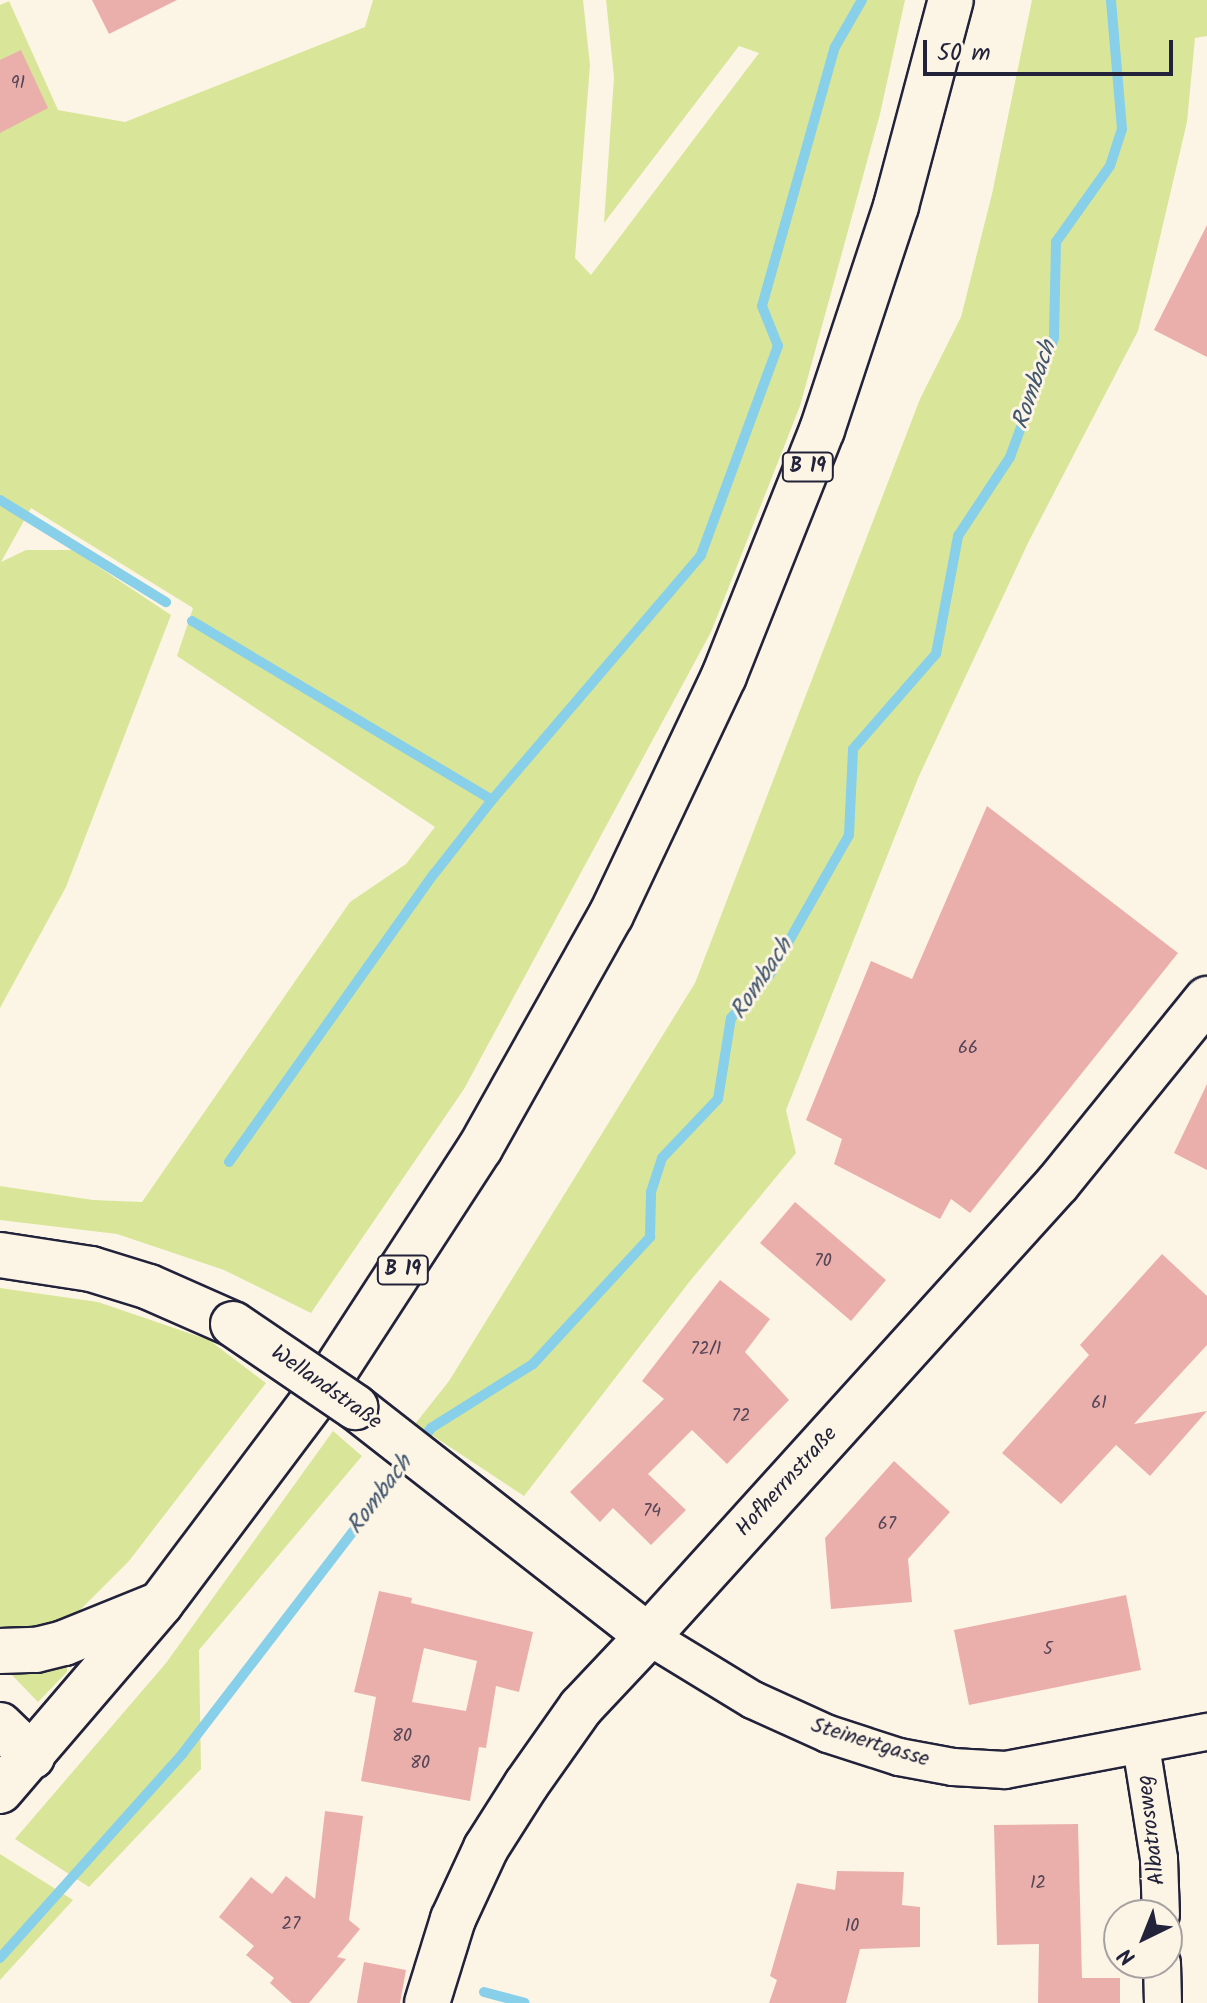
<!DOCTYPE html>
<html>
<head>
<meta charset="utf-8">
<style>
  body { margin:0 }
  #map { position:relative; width:1207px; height:2003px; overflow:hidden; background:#fcf5e5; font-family:Kalam,sans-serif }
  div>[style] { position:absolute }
  .green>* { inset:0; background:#d9e699 }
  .stream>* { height:10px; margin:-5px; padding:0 5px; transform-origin:5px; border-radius:5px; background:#88cfe9 }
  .building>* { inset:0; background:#ebafab }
  .roads { filter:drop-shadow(2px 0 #22223b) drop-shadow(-2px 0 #22223b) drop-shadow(0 2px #22223b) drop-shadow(0 -2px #22223b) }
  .minor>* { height:36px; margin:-18px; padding:0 18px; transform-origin:18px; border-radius:18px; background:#fcf5e5 }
  .tertiary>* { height:44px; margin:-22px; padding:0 22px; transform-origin:22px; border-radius:22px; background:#fcf5e5 }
  .secondary>* { height:44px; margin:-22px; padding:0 22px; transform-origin:22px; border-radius:22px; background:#fcf5e5 }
  .primary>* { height:44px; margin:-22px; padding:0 22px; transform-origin:22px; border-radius:22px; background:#fcf5e5 }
  .trunk>* { height:44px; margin:-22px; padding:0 22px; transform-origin:22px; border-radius:22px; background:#fcf5e5 }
  .bridges { filter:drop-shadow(2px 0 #22223b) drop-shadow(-2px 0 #22223b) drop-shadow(0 2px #22223b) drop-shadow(0 -2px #22223b) }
  .secondary-bridge>* { height:44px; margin:-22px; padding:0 22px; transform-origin:22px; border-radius:22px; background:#fcf5e5 }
  span { translate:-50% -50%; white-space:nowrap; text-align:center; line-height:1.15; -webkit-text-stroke:6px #fcf5e5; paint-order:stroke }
  .number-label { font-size:18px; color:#544557 }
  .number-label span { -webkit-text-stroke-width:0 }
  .shield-label span { padding:2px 6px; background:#fcf5e5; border:2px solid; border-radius:6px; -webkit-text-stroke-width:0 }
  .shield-label { font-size:20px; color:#22223b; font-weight:700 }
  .street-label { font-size:22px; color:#22223b }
  .water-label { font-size:24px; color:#41566f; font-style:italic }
  .north { position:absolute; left:1103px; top:1899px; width:80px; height:80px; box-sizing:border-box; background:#fcf5e5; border:2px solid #a5a1a1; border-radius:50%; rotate:223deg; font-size:22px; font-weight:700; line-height:32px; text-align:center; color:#22223b }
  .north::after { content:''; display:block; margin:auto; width:28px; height:36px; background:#22223b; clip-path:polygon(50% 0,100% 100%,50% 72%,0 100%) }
  .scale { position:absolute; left:923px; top:40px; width:250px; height:36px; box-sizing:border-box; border:4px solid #22223b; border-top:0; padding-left:10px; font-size:24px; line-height:28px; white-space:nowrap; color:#22223b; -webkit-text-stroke:6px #fcf5e5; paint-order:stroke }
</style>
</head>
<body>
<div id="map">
  <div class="green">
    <i style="clip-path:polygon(373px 0,583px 0,590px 65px,575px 258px,591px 275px,759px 53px,739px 46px,604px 223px,614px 77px,606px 0,905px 0,880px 114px,800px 406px,711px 632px,464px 1089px,311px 1313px,224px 1270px,117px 1234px,0 1220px,0 1186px,93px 1200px,142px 1202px,350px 902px,406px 864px,435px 827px,177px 656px,193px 608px,31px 508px,1px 562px,26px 550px,73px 550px,171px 615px,66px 887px,0 1008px,0 5px,9px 1px,58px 110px,125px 122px,365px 27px)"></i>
    <i style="clip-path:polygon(1032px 0,1207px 0,1207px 36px,1195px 38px,1187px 122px,1138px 331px,1028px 543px,919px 776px,786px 1110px,796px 1153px,690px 1281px,524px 1496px,415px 1424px,449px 1381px,695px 983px,920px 399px,961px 317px,992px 194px)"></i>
    <i style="clip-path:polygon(0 1288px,98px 1302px,209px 1340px,266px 1383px,129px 1561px,69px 1621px,35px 1632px,0 1627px)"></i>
    <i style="clip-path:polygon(333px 1431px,362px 1456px,199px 1650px,201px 1769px,89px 1887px,15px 1839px,166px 1663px)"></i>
    <i style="clip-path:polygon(67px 1667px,67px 1672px,38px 1702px,11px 1674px,13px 1668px)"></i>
    <i style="clip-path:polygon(0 1854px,73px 1900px,0 1980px)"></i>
  </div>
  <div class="stream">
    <i style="left:0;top:500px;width:195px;rotate:31.6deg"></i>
    <i style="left:192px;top:621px;width:349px;rotate:30.8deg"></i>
    <i style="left:229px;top:1162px;width:354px;rotate:-54.6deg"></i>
    <i style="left:434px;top:874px;width:94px;rotate:-51.9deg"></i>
    <i style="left:492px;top:800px;width:322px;rotate:-49.5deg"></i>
    <i style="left:701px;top:555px;width:223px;rotate:-69.8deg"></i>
    <i style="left:778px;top:346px;width:43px;rotate:-111.8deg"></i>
    <i style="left:762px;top:306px;width:269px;rotate:-74.3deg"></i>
    <i style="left:835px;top:47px;width:54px;rotate:-60.1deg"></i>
    <i style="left:418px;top:1446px;width:22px;rotate:-54deg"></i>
    <i style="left:431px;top:1428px;width:120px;rotate:-32.1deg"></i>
    <i style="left:533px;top:1364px;width:173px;rotate:-47.3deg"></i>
    <i style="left:650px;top:1237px;width:45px;rotate:-88.7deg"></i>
    <i style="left:651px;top:1192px;width:36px;rotate:-72deg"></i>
    <i style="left:662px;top:1158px;width:81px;rotate:-46.5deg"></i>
    <i style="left:718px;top:1099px;width:82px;rotate:-80.9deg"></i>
    <i style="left:731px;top:1018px;width:57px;rotate:-47.9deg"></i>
    <i style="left:769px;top:976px;width:162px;rotate:-60.4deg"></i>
    <i style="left:849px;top:835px;width:86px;rotate:-87.3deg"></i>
    <i style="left:853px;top:749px;width:126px;rotate:-48.9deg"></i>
    <i style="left:936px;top:654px;width:120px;rotate:-79.4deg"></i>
    <i style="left:958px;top:536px;width:95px;rotate:-56.6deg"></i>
    <i style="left:1010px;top:457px;width:127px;rotate:-69.7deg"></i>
    <i style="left:1054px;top:338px;width:96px;rotate:-88.8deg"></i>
    <i style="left:1056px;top:242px;width:93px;rotate:-54.6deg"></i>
    <i style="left:1110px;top:166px;width:39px;rotate:-72deg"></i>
    <i style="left:1122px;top:129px;width:129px;rotate:-94.9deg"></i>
    <i style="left:0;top:1958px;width:275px;rotate:-48.2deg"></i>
    <i style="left:183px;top:1753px;width:367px;rotate:-52.5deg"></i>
    <i style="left:484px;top:1992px;width:42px;rotate:15deg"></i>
  </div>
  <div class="building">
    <i style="clip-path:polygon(92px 0,177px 0,109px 34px)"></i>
    <i style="clip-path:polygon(21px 50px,48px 108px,0 133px,0 60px)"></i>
    <i style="clip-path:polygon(1207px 225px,1207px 357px,1154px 330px)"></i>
    <i style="clip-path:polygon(987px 806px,1178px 953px,970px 1213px,951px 1199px,940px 1219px,834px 1164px,842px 1139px,806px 1120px,871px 961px,912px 979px)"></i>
    <i style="clip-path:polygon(1207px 1084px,1207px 1170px,1174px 1153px)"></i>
    <i style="clip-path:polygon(795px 1202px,886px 1280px,851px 1321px,760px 1243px)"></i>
    <i style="clip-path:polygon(1162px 1254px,1207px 1296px,1207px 1345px,1134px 1424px,1207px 1411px,1150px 1476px,1116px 1445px,1061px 1504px,1002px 1453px,1089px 1355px,1080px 1345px)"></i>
    <i style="clip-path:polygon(720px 1280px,770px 1319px,745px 1352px,789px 1400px,727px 1464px,692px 1430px,648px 1474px,686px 1510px,651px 1545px,613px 1508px,600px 1522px,570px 1492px,664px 1399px,642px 1381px)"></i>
    <i style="clip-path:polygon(894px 1461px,950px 1512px,908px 1559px,912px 1602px,831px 1609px,825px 1538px)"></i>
    <i style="clip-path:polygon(evenodd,379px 1591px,412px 1598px,411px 1603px,533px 1632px,519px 1692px,496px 1686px,486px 1748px,479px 1747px,470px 1801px,361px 1781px,376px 1697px,354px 1692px,379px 1591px,424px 1648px,477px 1661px,466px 1711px,412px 1702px,424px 1648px)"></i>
    <i style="clip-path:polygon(1126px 1595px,1141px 1670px,969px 1705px,954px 1630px)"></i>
    <i style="clip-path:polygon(325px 1811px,363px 1816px,349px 1920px,360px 1929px,337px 1957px,346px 1959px,309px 2003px,292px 2003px,270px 1983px,274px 1978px,246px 1955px,254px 1946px,219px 1917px,251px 1877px,272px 1894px,286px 1876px,315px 1899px)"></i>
    <i style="clip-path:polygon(1078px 1824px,1082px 1978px,1120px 1978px,1120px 2003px,1038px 2003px,1039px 1944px,997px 1945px,994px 1825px)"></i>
    <i style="clip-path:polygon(837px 1871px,904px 1872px,902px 1905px,920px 1907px,920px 1947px,860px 1949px,846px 2003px,769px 2003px,777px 1980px,770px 1976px,797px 1883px,835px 1890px)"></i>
    <i style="clip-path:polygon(364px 1962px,406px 1970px,400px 2003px,357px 2003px)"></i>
  </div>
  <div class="roads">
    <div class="minor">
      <i style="left:648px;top:1636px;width:123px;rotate:31.4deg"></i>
      <i style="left:753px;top:1700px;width:82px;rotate:24.4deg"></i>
      <i style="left:828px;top:1734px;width:75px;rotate:17.9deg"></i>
      <i style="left:899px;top:1757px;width:55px;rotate:10.5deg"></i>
      <i style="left:953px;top:1767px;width:52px;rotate:3.3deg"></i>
      <i style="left:1005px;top:1770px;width:206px;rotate:-10.7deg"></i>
      <i style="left:1141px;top:1746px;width:114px;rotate:80.9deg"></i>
      <i style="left:1159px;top:1859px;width:56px;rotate:88deg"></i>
      <i style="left:1162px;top:1963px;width:40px;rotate:88.6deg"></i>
    </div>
    <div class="tertiary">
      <i style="left:648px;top:1636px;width:611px;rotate:-47.85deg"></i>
      <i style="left:1058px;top:1183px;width:237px;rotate:-51deg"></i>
    </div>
    <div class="secondary">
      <i style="left:0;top:1255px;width:92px;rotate:8.7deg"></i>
      <i style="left:91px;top:1269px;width:61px;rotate:17.2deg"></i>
      <i style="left:149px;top:1287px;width:92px;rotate:23.8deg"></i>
      <i style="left:355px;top:1407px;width:372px;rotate:38deg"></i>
      <i style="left:648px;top:1636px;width:98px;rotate:133.3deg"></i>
      <i style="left:581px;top:1707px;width:95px;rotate:125.2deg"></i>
      <i style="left:526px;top:1785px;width:75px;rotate:122.4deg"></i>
      <i style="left:486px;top:1848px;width:78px;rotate:114.9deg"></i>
      <i style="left:453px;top:1919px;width:88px;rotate:107.2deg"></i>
    </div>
    <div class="primary">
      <i style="left:0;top:1651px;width:36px;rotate:-2deg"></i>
      <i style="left:36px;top:1650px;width:29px;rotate:-14deg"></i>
      <i style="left:64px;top:1643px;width:98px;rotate:-22.1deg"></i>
      <i style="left:0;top:1725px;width:45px;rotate:44.1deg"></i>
      <i style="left:0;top:1791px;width:248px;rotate:-49.4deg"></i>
      <i style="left:161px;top:1603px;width:290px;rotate:-53.1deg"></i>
      <i style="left:335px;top:1371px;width:266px;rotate:-57deg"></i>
      <i style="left:480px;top:1148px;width:267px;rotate:-60.7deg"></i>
    </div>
    <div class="trunk">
      <i style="left:611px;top:915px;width:264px;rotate:-64.7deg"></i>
      <i style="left:724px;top:676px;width:265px;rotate:-68.3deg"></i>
      <i style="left:822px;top:430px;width:236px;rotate:-71.7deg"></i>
      <i style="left:896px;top:206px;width:213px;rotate:-75.1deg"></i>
    </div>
  </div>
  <div class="bridges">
    <div class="secondary-bridge">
      <i style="left:233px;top:1324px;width:148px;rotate:34.2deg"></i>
    </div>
  </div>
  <div class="number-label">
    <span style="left:18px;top:84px">91</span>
    <span style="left:968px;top:1049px">66</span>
    <span style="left:823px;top:1262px">70</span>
    <span style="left:706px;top:1350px">72/1</span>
    <span style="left:1099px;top:1404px">61</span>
    <span style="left:741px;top:1417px">72</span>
    <span style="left:652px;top:1512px">74</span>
    <span style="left:887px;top:1525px">67</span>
    <span style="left:1048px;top:1650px">5</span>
    <span style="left:402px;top:1737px">80</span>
    <span style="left:420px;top:1764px">80</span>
    <span style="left:1038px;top:1884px">12</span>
    <span style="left:291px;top:1925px">27</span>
    <span style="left:852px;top:1927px">10</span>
  </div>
  <div class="shield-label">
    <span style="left:808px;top:467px">B 19</span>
    <span style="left:403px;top:1270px">B 19</span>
  </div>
  <div class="street-label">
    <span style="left:326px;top:1388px;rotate:35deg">Wellandstraße</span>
    <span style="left:787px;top:1482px;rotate:-48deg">Hofherrnstraße</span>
    <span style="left:870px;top:1743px;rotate:17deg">Steinertgasse</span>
    <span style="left:1152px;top:1830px;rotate:-97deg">Albatrosweg</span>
  </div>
  <div class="water-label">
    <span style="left:1035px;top:385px;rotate:-71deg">Rombach</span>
    <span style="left:762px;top:979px;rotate:-56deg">Rombach</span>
    <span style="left:380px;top:1495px;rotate:-53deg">Rombach</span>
  </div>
  <div class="north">N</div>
  <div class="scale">50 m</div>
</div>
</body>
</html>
